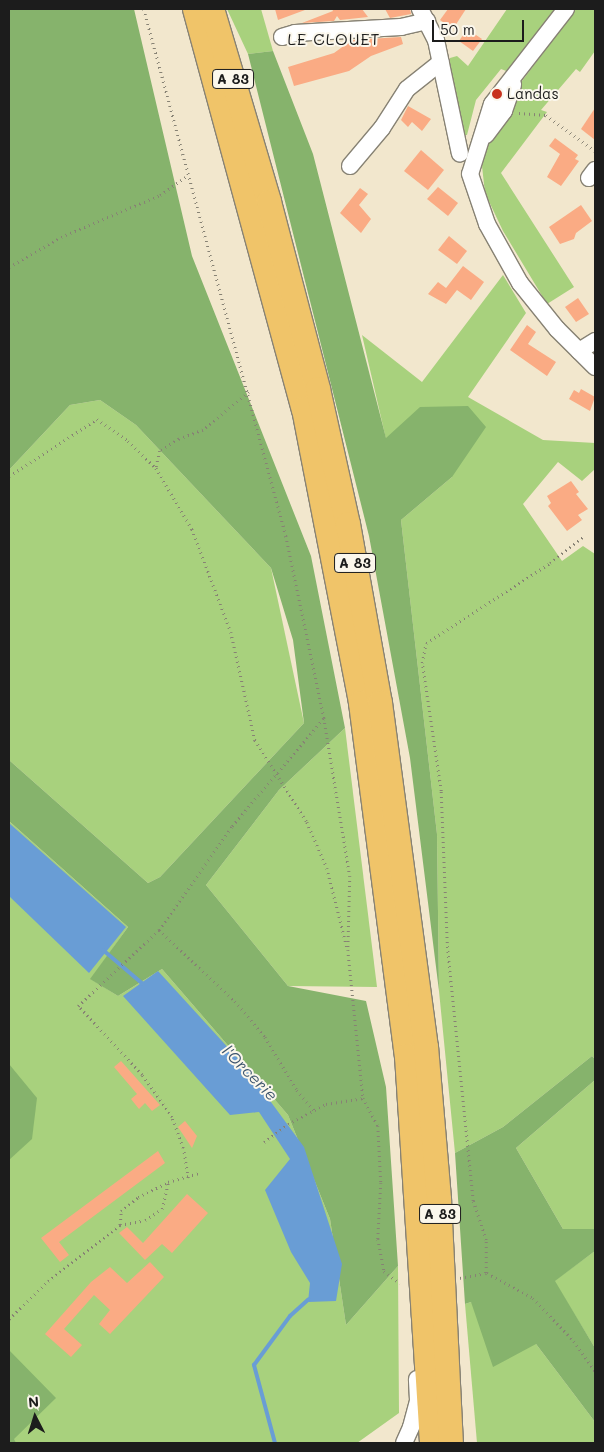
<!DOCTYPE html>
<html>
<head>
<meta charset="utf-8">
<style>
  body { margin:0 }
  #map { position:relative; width:604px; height:1452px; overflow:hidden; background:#f2e7cd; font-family:Mali,sans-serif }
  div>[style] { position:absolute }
  .green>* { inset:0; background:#a8d17d }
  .forest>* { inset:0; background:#86b36c }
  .water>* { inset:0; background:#699dd5 }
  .stream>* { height:4px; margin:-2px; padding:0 2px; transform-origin:2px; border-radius:2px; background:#699dd5 }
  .building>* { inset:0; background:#faab84 }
  .path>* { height:2.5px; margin-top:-1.25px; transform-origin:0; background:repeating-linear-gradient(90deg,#878274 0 1px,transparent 0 5px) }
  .roads { filter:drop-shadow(1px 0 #878274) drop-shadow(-1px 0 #878274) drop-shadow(0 1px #878274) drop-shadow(0 -1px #878274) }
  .minor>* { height:16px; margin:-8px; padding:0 8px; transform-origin:8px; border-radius:8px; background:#fff }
  .highway>* { height:24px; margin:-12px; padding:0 12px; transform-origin:12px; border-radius:12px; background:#f0c469 }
  .dots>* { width:14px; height:14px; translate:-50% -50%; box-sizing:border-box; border:2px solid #fbf7ec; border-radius:50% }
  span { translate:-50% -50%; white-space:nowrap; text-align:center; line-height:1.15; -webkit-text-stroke:4px #fbf7ec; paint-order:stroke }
  .shield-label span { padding:1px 4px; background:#fbf7ec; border:1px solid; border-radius:4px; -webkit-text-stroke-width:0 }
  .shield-label { font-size:14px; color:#1c1c1c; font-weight:700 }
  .poi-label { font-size:15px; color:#1c1c1c }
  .left { translate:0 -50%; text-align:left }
  .neighbourhood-label { font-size:16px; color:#1c1c1c; letter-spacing:1px }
  .water-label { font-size:16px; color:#3f566f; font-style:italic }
  .frame { position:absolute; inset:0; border:10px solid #1c1c1c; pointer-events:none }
  .north { position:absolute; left:10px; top:1392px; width:50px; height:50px; -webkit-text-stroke:4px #fbf7ec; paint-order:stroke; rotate:355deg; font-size:14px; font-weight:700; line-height:20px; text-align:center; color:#1c1c1c }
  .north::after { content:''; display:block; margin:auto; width:18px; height:22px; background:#1c1c1c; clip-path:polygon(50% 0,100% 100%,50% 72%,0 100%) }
  .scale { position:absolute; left:432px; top:20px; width:92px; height:22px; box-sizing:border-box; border:2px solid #1c1c1c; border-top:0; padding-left:6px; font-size:15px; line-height:18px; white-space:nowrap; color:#1c1c1c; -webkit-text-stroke:4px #fbf7ec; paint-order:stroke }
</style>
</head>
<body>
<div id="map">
  <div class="green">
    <i style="clip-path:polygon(227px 9px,261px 9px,273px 51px,248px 54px)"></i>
    <i style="clip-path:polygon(507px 9px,555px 9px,509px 72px,501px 69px,476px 100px,467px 135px,462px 135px,449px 67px,450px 58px,457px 56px,468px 66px)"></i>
    <i style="clip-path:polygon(576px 9px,595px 9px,595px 51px,580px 72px,576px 69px,541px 110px,547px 112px,501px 173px,574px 287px,547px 304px,503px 231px,485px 193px,482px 166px,487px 144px,519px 85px)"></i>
    <i style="clip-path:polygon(503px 275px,526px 313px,468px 397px,543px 440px,595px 443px,595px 469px,582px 481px,558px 462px,523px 504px,562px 561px,583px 546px,595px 554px,595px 1059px,592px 1056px,503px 1127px,455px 1153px,439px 991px,437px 834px,401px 520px,452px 477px,386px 439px,362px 335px,422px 382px)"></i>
    <i style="clip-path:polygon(100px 400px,136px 425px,271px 568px,304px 723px,160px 877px,148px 883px,9px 760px,9px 470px,70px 405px)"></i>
    <i style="clip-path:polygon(345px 728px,377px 987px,288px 986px,206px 885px,279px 790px)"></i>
    <i style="clip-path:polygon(9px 821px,128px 927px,91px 979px,118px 996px,162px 969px,288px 1115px,330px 1219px,346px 1325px,398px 1266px,399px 1413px,357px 1443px,9px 1443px)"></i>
    <i style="clip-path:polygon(595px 1080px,595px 1229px,563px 1229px,516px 1148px)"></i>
    <i style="clip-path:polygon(595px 1251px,595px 1348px,554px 1281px)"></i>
    <i style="clip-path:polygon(471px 1302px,536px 1344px,595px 1422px,595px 1443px,477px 1443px,465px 1304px)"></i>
  </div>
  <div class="forest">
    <i style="clip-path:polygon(9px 9px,134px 9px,192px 256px,311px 556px,345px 728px,279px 790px,206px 885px,288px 986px,366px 1001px,386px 1087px,398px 1266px,346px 1325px,330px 1219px,288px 1115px,162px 969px,118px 996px,90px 979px,128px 927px,9px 821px,9px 760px,148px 883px,160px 877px,304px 723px,293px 640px,271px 568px,136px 425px,100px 400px,70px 405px,9px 470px)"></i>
    <i style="clip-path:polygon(273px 51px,313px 154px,386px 438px,420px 407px,468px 406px,486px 427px,452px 477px,401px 520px,437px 834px,439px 991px,410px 758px,369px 536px,248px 54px)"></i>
    <i style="clip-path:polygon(592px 1056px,595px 1059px,595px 1080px,516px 1148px,563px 1229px,595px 1229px,595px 1251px,555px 1281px,595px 1348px,595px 1422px,536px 1344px,493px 1367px,471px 1302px,465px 1304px,455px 1153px,503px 1127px)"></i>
    <i style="clip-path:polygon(9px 1064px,37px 1098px,32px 1139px,9px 1160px)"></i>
    <i style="clip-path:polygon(9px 1350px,56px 1398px,14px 1439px,16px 1443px,9px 1443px)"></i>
  </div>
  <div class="water">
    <i style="clip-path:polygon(9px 823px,126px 927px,89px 973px,9px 896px)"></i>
    <i style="clip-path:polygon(158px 971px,243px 1064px,304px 1147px,342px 1264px,336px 1301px,308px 1302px,310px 1283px,291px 1252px,265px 1190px,290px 1159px,259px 1112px,230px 1115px,123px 996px)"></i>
  </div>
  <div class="stream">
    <i style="left:103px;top:950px;width:52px;rotate:40.4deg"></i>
    <i style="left:275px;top:1443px;width:81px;rotate:-105.1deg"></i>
    <i style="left:254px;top:1365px;width:61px;rotate:-53.7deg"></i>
    <i style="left:290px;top:1316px;width:25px;rotate:-42deg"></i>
  </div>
  <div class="building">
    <i style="clip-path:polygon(275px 9px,305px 9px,305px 10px,278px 20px)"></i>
    <i style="clip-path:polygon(332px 9px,362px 9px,368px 17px,340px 20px,337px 16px,334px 21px,302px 23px,333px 11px)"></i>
    <i style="clip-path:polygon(385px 9px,410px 9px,411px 14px,390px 18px)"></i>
    <i style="clip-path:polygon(448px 9px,466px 9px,453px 29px,440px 20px)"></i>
    <i style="clip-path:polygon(467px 29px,482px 39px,473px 51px,459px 41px)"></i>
    <i style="clip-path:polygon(401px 37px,403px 44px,371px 56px,349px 71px,294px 86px,288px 67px,334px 53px,352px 40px)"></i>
    <i style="clip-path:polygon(408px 106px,431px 119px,422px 131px,412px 122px,408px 127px,401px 120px)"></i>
    <i style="clip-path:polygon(595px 108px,595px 140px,581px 129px)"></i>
    <i style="clip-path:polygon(555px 138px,578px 155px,575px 159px,579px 161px,561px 186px,547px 177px,560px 154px,549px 146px)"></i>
    <i style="clip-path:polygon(421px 150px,444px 170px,428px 190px,404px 171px)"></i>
    <i style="clip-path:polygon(438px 187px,458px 203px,448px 216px,427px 199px)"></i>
    <i style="clip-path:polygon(360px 188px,368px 194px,359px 205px,371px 219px,361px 233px,340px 213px)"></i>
    <i style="clip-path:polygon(581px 205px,592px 221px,576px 233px,574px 239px,560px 244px,549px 227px)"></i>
    <i style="clip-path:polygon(449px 236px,467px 251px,457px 264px,438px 250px)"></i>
    <i style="clip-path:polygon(463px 266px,484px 282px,471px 300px,457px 290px,446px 304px,428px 294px,438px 282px,446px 288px)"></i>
    <i style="clip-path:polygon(578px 298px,589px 314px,576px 322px,565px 307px)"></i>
    <i style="clip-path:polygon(527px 325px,536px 332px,528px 344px,556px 362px,547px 376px,510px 350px)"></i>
    <i style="clip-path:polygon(581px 389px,595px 397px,590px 411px,569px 399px,574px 390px,579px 393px)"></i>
    <i style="clip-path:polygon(571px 481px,579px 492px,576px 494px,588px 509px,578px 515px,582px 520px,567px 531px,548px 506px,551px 503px,547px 496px)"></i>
    <i style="clip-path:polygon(121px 1061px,160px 1105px,152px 1111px,145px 1103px,139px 1109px,131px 1099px,137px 1094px,114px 1067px)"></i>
    <i style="clip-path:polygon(185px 1121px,197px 1136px,192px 1148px,178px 1127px)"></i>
    <i style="clip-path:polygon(158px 1151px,165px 1163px,59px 1242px,69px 1255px,60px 1262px,41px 1238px)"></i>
    <i style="clip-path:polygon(187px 1194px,208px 1213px,172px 1253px,162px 1244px,145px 1260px,119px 1233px,127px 1227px,143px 1243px)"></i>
    <i style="clip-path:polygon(150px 1262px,164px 1277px,110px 1334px,99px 1324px,110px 1310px,94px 1295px,64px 1329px,82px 1345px,71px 1357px,45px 1334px,91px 1282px,110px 1267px,127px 1283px)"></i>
  </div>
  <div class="path">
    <i style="left:144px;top:9px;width:546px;rotate:74.92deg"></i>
    <i style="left:286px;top:536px;width:186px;rotate:78.2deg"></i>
    <i style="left:324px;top:718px;width:160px;rotate:80.7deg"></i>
    <i style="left:350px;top:876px;width:74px;rotate:91.5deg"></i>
    <i style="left:348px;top:950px;width:149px;rotate:84.2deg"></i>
    <i style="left:519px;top:113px;width:27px;rotate:4deg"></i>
    <i style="left:546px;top:115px;width:61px;rotate:36.3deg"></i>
    <i style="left:9px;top:267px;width:60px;rotate:-30deg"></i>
    <i style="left:61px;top:237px;width:108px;rotate:-23deg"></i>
    <i style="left:160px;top:195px;width:33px;rotate:-35deg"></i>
    <i style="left:249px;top:392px;width:60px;rotate:140.4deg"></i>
    <i style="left:203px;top:430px;width:26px;rotate:159deg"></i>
    <i style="left:179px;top:439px;width:22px;rotate:148deg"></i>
    <i style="left:160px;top:451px;width:17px;rotate:103deg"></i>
    <i style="left:156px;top:468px;width:71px;rotate:59.5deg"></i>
    <i style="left:192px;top:529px;width:110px;rotate:69.3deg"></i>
    <i style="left:231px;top:632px;width:111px;rotate:77.5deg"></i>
    <i style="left:255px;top:740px;width:97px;rotate:57.6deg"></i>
    <i style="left:307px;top:822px;width:50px;rotate:66.5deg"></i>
    <i style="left:327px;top:868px;width:81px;rotate:75.8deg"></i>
    <i style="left:9px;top:476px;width:105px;rotate:-32.9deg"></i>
    <i style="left:97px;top:419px;width:38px;rotate:35deg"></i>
    <i style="left:128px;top:441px;width:37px;rotate:44deg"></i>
    <i style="left:159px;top:930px;width:127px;rotate:-54.9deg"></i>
    <i style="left:232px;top:826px;width:142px;rotate:-49.6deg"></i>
    <i style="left:264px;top:1142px;width:30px;rotate:-37deg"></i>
    <i style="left:288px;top:1124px;width:43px;rotate:-27.8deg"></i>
    <i style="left:326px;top:1104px;width:37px;rotate:-9deg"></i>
    <i style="left:363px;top:1098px;width:32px;rotate:62deg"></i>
    <i style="left:378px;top:1126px;width:57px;rotate:87deg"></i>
    <i style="left:381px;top:1183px;width:56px;rotate:93.1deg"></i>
    <i style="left:378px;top:1239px;width:33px;rotate:79deg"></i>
    <i style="left:384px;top:1271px;width:20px;rotate:37deg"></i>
    <i style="left:188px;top:1178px;width:30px;rotate:-99deg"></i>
    <i style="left:183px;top:1148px;width:33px;rotate:-110deg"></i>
    <i style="left:172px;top:1117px;width:52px;rotate:-125.5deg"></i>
    <i style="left:142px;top:1075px;width:94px;rotate:-132.8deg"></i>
    <i style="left:78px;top:1006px;width:111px;rotate:-43.2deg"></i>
    <i style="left:159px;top:930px;width:104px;rotate:43.1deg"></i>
    <i style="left:235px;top:1001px;width:47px;rotate:50.2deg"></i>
    <i style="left:265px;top:1037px;width:62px;rotate:58.9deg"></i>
    <i style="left:297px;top:1090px;width:26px;rotate:51deg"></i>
    <i style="left:120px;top:1225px;width:14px;rotate:-86deg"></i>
    <i style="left:121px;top:1211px;width:22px;rotate:-39deg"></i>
    <i style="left:138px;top:1197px;width:32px;rotate:-26deg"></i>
    <i style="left:487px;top:1273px;width:52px;rotate:28.5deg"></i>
    <i style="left:533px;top:1298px;width:59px;rotate:46.4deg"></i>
    <i style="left:574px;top:1341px;width:37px;rotate:55deg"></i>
    <i style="left:460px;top:1278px;width:26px;rotate:-11deg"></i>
    <i style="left:486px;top:1273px;width:33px;rotate:-90deg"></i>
    <i style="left:486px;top:1240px;width:41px;rotate:-108.4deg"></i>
    <i style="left:473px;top:1201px;width:259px;rotate:-95.8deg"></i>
    <i style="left:447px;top:943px;width:152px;rotate:-92.3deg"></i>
    <i style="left:441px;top:791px;width:129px;rotate:-98.4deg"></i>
    <i style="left:422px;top:663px;width:20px;rotate:-79deg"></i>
    <i style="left:426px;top:643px;width:148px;rotate:-32.8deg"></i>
    <i style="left:550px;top:563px;width:43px;rotate:-38.5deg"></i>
    <i style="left:9px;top:1319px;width:54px;rotate:-44.3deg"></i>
    <i style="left:48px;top:1281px;width:91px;rotate:-37.9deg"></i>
    <i style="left:120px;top:1225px;width:25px;rotate:-11deg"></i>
    <i style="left:145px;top:1220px;width:20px;rotate:-33deg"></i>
    <i style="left:162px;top:1209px;width:28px;rotate:-77deg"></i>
    <i style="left:168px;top:1182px;width:32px;rotate:-16deg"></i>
  </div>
  <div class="roads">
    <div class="minor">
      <i style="left:420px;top:9px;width:35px;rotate:63deg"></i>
      <i style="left:436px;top:40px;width:116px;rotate:78.1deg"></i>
      <i style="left:566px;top:9px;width:120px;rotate:127.9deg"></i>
      <i style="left:492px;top:104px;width:73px;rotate:107.4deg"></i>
      <i style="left:470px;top:174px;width:53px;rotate:71.2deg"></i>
      <i style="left:487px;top:224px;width:68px;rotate:60.8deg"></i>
      <i style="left:520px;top:283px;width:59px;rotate:51.2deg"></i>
      <i style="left:557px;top:329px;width:54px;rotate:45deg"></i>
      <i style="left:282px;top:37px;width:14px;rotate:-17deg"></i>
      <i style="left:295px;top:33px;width:106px;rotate:-3.2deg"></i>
      <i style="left:401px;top:27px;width:27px;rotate:-13deg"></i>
      <i style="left:486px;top:135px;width:30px;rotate:-53deg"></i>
      <i style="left:504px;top:111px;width:28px;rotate:-71deg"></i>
      <i style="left:350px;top:166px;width:50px;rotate:-49.9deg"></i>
      <i style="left:382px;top:128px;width:46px;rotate:-57.3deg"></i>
      <i style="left:407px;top:89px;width:43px;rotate:-38.5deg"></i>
      <i style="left:589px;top:178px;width:10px;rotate:-53deg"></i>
      <i style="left:579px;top:351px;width:19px;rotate:-32deg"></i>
      <i style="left:404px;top:1443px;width:17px;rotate:-66deg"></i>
      <i style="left:411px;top:1427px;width:28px;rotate:-75deg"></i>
      <i style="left:418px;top:1400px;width:21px;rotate:-93deg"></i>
    </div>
    <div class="highway">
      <i style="left:195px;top:9px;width:415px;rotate:74.8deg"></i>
      <i style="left:304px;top:409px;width:299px;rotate:79deg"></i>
      <i style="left:361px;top:703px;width:356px;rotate:82.6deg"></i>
      <i style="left:407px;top:1056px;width:388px;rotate:86.3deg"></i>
      <i style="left:212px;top:9px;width:201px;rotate:73.5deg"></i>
      <i style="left:269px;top:202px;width:193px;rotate:75.3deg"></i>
      <i style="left:318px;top:389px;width:138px;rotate:77.5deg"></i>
      <i style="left:348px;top:524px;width:182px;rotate:79.9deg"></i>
      <i style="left:380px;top:703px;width:347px;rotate:82.4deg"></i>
      <i style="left:426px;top:1047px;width:154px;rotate:85.1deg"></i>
      <i style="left:439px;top:1200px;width:243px;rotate:87.2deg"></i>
    </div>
  </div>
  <div class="dots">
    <i style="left:497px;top:94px;background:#c8321e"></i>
  </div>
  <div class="shield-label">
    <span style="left:233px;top:79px">A 83</span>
    <span style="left:355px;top:563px">A 83</span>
    <span style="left:440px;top:1214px">A 83</span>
  </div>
  <div class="poi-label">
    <span class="left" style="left:507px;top:94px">Landas</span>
  </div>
  <div class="neighbourhood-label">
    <span style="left:334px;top:39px">LE CLOUET</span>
  </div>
  <div class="water-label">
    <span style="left:250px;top:1073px;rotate:45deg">l'Orcerie</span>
  </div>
  <div class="frame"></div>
  <div class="north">N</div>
  <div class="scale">50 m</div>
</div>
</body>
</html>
